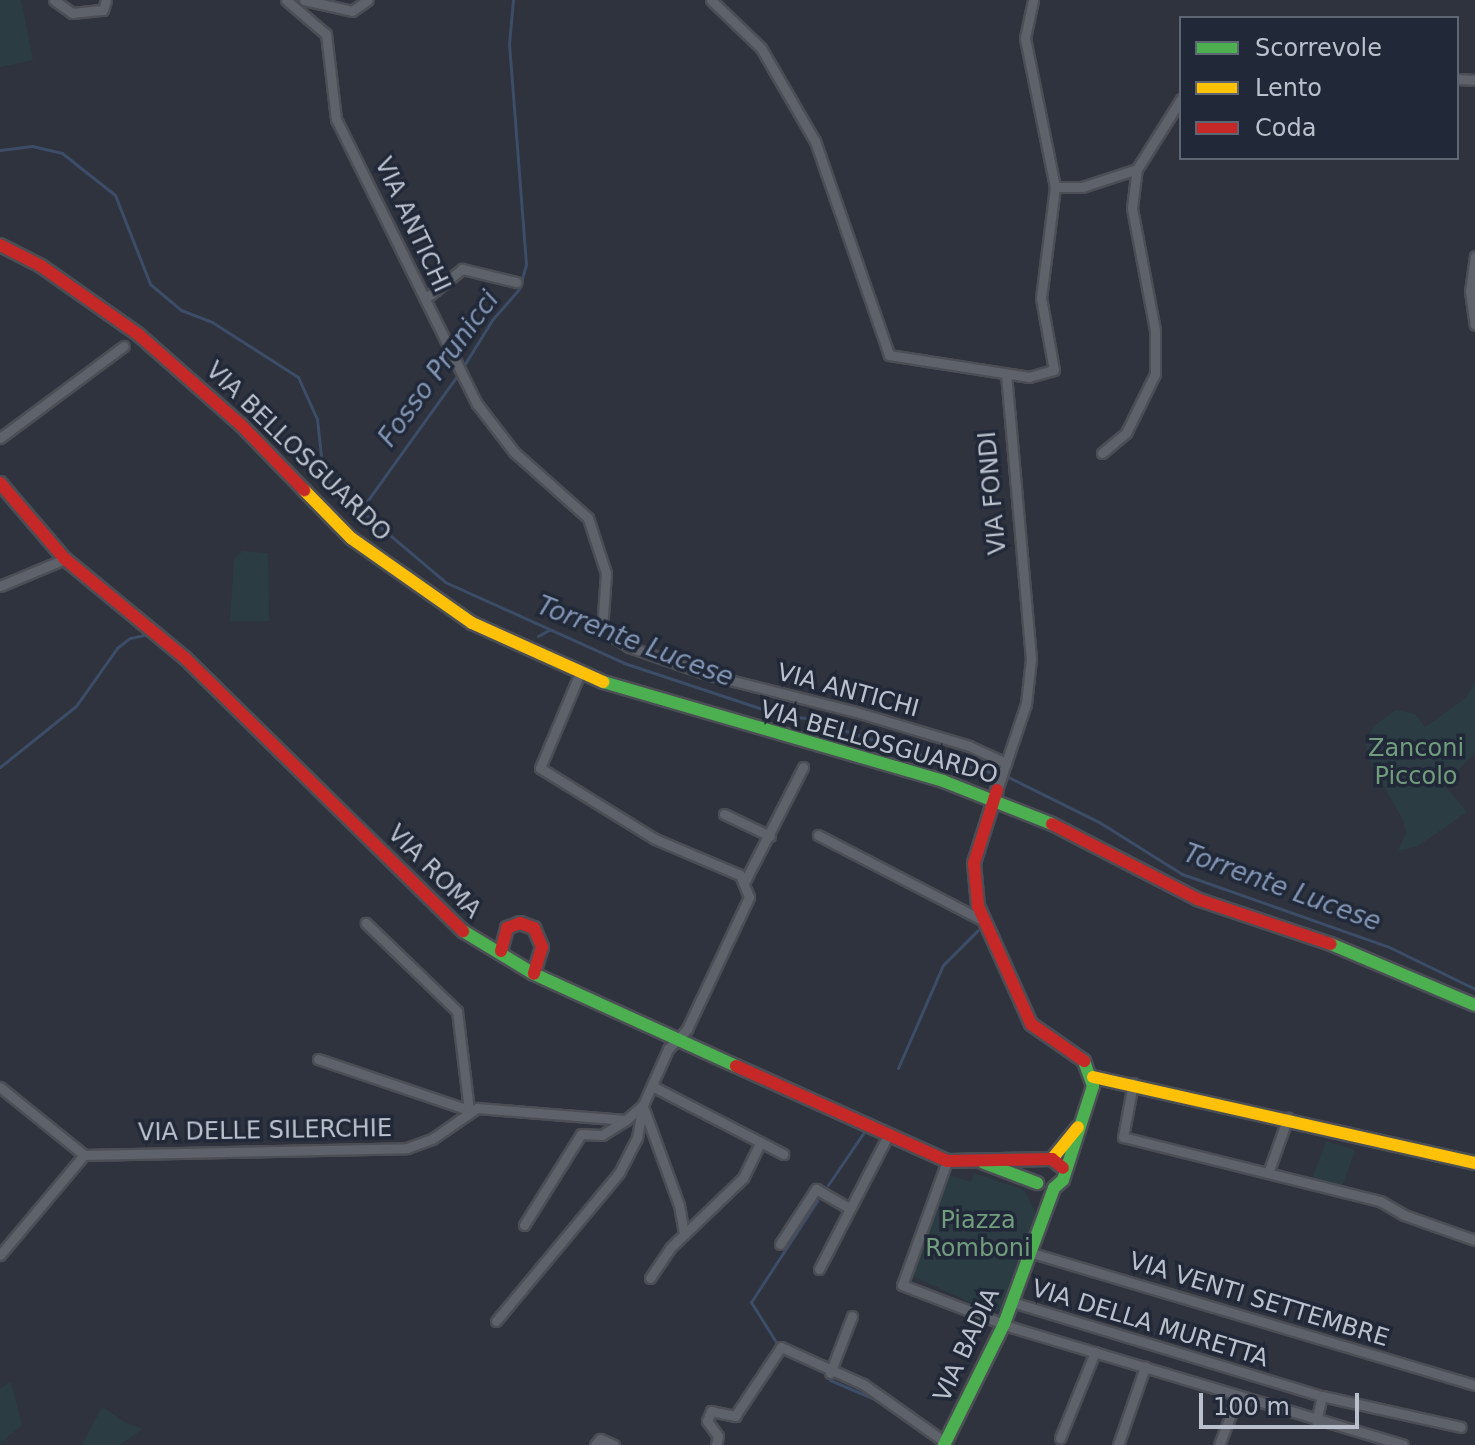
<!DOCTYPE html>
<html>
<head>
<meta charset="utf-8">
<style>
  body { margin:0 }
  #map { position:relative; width:1475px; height:1445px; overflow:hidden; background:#2e333d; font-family:"DejaVu Sans",sans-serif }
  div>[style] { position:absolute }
  .green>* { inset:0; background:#2b3d43 }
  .stream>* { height:3px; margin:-1.5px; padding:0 1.5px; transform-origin:1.5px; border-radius:1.5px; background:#3d4c67 }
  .roads { filter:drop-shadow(2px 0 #4b4e55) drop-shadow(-2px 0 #4b4e55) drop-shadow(0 2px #4b4e55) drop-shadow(0 -2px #4b4e55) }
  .street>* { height:9px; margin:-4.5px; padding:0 4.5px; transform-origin:4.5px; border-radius:4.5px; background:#5e626a }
  .fast>* { height:12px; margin:-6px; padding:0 6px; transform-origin:6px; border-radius:6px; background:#4caf50 }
  .slow>* { height:12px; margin:-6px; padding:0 6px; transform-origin:6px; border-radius:6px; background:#ffc107 }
  .jam>* { height:12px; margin:-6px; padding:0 6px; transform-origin:6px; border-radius:6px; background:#c62828 }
  span { translate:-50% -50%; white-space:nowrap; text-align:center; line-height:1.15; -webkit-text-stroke:7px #212938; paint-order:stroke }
  .street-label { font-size:24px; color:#bac0cc }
  .park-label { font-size:24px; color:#719c7e }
  .water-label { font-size:26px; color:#8294b2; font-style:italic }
  .legend { position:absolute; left:1179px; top:16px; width:280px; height:144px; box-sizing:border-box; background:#212938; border:2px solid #5e6573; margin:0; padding:10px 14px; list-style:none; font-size:24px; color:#bac0cc }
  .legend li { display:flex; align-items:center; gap:16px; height:40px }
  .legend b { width:40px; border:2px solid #5e6573 }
  .scale { position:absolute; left:1199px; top:1393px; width:160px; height:36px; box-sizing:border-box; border:4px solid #bac0cc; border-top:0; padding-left:10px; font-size:24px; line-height:28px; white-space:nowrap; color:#bac0cc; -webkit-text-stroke:6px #212938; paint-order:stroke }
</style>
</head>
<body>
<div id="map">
  <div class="green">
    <i style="clip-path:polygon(0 0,21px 0,33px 60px,0 67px)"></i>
    <i style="clip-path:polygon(242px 551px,268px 553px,269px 621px,230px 621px,234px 560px)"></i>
    <i style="clip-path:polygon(1475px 683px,1475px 753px,1444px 785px,1467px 812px,1418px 846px,1398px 851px,1406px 833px,1403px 820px,1367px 756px,1366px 741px,1374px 726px,1396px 710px,1415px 714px,1425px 727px,1466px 698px)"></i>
    <i style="clip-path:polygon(1326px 1141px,1355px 1150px,1342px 1187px,1312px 1179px)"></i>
    <i style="clip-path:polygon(974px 1173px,1024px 1190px,1037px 1215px,1001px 1310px,991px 1312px,913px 1276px,948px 1175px,971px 1182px)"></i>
    <i style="clip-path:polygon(11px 1382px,22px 1425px,0 1443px,0 1389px)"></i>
    <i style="clip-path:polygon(102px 1407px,126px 1423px,143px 1429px,119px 1445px,82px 1445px)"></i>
  </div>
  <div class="stream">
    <i style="left:0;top:150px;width:32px;rotate:-7deg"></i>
    <i style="left:32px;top:146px;width:31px;rotate:13deg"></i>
    <i style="left:62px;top:153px;width:68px;rotate:38.4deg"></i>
    <i style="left:115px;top:195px;width:96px;rotate:68.5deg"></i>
    <i style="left:150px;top:284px;width:40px;rotate:40deg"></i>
    <i style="left:181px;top:310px;width:33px;rotate:21deg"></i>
    <i style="left:212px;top:322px;width:102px;rotate:32.6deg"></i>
    <i style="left:298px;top:377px;width:46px;rotate:65.7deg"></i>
    <i style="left:317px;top:419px;width:46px;rotate:83.8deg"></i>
    <i style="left:322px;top:465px;width:23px;rotate:65deg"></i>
    <i style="left:332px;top:486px;width:148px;rotate:40.3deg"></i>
    <i style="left:445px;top:582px;width:196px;rotate:24.3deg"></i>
    <i style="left:624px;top:663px;width:161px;rotate:18.4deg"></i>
    <i style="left:777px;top:714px;width:30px;rotate:8deg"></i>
    <i style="left:807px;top:718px;width:105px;rotate:18.3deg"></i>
    <i style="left:907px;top:751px;width:94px;rotate:14.2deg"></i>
    <i style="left:463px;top:367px;width:55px;rotate:-58.3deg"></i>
    <i style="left:492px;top:320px;width:41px;rotate:-48.9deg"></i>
    <i style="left:519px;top:289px;width:26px;rotate:-74deg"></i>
    <i style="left:526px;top:264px;width:221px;rotate:-94.4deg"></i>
    <i style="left:509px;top:44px;width:44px;rotate:-84.8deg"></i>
    <i style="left:360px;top:511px;width:170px;rotate:-54.3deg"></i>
    <i style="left:538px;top:636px;width:13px;rotate:-29deg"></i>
    <i style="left:0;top:767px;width:97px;rotate:-38.8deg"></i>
    <i style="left:76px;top:706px;width:71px;rotate:-54.7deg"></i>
    <i style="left:117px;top:648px;width:16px;rotate:-38deg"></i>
    <i style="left:130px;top:638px;width:19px;rotate:-12deg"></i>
    <i style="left:1006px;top:776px;width:104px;rotate:26.3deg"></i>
    <i style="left:1099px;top:822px;width:98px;rotate:32.1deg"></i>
    <i style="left:1182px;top:874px;width:217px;rotate:19.4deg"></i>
    <i style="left:1387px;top:946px;width:98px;rotate:26deg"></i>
    <i style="left:898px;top:1068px;width:112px;rotate:-66.4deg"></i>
    <i style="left:943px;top:965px;width:49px;rotate:-45deg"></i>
    <i style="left:828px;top:1185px;width:64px;rotate:-55.8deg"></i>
    <i style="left:776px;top:1342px;width:47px;rotate:-122deg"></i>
    <i style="left:751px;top:1302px;width:121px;rotate:-56.8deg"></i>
    <i style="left:830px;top:1380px;width:53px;rotate:23.2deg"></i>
  </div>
  <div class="roads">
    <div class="street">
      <i style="left:54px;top:0;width:22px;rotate:36deg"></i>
      <i style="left:72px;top:13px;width:31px;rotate:-6deg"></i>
      <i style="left:103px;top:10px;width:10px;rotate:-73deg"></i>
      <i style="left:286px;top:0;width:52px;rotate:40.4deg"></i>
      <i style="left:326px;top:34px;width:86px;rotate:83.3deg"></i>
      <i style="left:336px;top:119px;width:318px;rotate:63.7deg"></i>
      <i style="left:477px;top:404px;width:61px;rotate:52.4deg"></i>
      <i style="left:514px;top:452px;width:99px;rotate:41.7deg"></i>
      <i style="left:588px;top:518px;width:58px;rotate:71.9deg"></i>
      <i style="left:606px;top:573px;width:57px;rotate:94deg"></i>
      <i style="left:602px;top:630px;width:32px;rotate:32deg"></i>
      <i style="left:629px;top:647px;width:86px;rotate:19.1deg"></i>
      <i style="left:710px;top:675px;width:151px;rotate:14.2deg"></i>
      <i style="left:856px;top:712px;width:118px;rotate:16.7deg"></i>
      <i style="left:969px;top:746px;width:41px;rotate:24.7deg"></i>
      <i style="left:304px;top:0;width:49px;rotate:12.9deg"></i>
      <i style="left:352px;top:11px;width:19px;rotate:-35deg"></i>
      <i style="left:711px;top:0;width:69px;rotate:43.8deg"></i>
      <i style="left:761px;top:48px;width:108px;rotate:59.9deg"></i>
      <i style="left:815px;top:141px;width:226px;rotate:70.9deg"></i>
      <i style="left:889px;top:355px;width:142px;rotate:8.9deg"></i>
      <i style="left:1029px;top:377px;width:26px;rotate:-16deg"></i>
      <i style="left:1054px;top:370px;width:73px;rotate:-100.2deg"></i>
      <i style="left:1041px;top:298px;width:112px;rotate:-82.8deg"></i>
      <i style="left:1055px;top:187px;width:152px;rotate:-101.4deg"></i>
      <i style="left:1025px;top:38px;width:39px;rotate:-78deg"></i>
      <i style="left:1457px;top:79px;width:18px;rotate:3deg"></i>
      <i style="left:1055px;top:187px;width:27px"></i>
      <i style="left:1082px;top:187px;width:58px;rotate:-18.1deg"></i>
      <i style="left:1137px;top:169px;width:83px;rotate:-57.8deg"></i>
      <i style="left:1475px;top:256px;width:35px;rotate:98deg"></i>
      <i style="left:1470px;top:291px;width:34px;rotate:82deg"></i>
      <i style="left:425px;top:299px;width:48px;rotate:-39deg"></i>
      <i style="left:462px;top:269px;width:56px;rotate:13.5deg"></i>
      <i style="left:0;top:438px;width:154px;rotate:-36.6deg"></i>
      <i style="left:1102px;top:453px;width:31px;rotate:-40deg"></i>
      <i style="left:1126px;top:433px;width:66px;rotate:-63.8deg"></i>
      <i style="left:1155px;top:374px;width:44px;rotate:-90deg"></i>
      <i style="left:1155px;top:330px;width:124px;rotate:-100.7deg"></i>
      <i style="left:1132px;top:208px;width:39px;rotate:-83deg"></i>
      <i style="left:0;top:586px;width:70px;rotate:-22.6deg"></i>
      <i style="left:997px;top:790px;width:91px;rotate:-71.4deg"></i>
      <i style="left:1026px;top:704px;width:45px;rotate:-83.7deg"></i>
      <i style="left:1031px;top:659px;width:286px;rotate:-95deg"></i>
      <i style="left:724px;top:814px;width:51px;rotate:25.6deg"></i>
      <i style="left:818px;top:835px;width:187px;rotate:27.4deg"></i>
      <i style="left:745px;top:881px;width:128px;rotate:-63deg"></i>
      <i style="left:318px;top:1059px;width:159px;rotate:18.7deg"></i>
      <i style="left:469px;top:1110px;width:100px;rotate:-96.9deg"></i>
      <i style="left:457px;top:1011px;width:127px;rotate:-136deg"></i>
      <i style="left:1133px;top:1083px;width:55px;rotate:100.5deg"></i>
      <i style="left:1123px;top:1137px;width:265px;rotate:14deg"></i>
      <i style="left:1380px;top:1201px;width:28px;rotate:30deg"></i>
      <i style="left:1404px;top:1215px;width:75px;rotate:19.4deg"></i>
      <i style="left:652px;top:1086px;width:148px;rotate:27.4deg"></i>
      <i style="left:0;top:1087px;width:108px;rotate:39deg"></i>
      <i style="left:644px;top:1109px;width:102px;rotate:70deg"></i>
      <i style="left:679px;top:1205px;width:29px;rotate:80deg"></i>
      <i style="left:84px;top:1155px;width:323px;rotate:-1.2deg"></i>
      <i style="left:407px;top:1148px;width:27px;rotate:-20deg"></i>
      <i style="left:432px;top:1139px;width:55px;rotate:-34.6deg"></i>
      <i style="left:477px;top:1108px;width:149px;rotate:4.6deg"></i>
      <i style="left:626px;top:1120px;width:23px;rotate:-41deg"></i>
      <i style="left:643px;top:1105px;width:61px;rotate:-65.9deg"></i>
      <i style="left:668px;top:1049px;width:28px;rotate:-46deg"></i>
      <i style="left:687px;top:1029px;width:146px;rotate:-64.8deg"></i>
      <i style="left:749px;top:897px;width:24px;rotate:-112deg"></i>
      <i style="left:740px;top:875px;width:92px;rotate:-157deg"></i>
      <i style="left:655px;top:839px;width:135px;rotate:-148.3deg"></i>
      <i style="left:540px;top:768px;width:101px;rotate:-67.2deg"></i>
      <i style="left:947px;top:1161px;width:132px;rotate:109.9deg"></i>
      <i style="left:902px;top:1285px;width:120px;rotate:21deg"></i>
      <i style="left:1014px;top:1328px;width:406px;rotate:16.7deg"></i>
      <i style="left:1268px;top:1173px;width:59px;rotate:-70.3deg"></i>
      <i style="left:524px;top:1225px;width:107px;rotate:-57.9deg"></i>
      <i style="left:581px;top:1134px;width:21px;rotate:3deg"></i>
      <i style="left:602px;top:1135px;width:28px;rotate:-32deg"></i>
      <i style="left:780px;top:1244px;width:66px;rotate:-56.8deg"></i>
      <i style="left:816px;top:1189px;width:39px;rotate:30deg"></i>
      <i style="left:1032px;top:1253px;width:462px;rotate:16.6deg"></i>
      <i style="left:0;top:1255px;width:131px;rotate:-50deg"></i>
      <i style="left:819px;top:1269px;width:148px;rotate:-62.7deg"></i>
      <i style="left:650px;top:1278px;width:36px;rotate:-56deg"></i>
      <i style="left:670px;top:1248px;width:101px;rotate:-43.8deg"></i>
      <i style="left:743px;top:1178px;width:39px;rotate:-64deg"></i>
      <i style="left:1012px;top:1302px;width:324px;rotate:16.9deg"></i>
      <i style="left:1322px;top:1396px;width:26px;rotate:103deg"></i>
      <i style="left:496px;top:1321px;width:192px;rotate:-50.3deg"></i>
      <i style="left:619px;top:1173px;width:39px;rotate:-63deg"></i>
      <i style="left:637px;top:1138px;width:34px;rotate:-80deg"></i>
      <i style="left:830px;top:1373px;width:61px;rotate:-68.9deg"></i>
      <i style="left:1322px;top:1396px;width:142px;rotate:12.6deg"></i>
      <i style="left:1060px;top:1438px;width:93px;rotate:-67.9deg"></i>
      <i style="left:595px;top:1445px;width:8px;rotate:-50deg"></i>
      <i style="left:600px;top:1439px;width:15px;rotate:23deg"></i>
      <i style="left:716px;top:1445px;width:9px;rotate:-77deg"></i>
      <i style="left:718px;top:1436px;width:19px;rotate:-126deg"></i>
      <i style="left:707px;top:1421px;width:11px;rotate:-68deg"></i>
      <i style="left:711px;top:1411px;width:25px;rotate:12deg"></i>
      <i style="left:735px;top:1416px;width:83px;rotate:-56.3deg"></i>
      <i style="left:781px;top:1347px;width:90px;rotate:24.3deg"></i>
      <i style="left:863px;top:1384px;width:100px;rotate:35.3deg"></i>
      <i style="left:1118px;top:1445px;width:83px;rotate:-70.9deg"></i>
      <i style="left:1219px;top:1445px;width:53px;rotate:-68.8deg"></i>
    </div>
    <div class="fast">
      <i style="left:603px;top:682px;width:354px;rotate:16.2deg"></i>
      <i style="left:943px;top:781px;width:117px;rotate:21.5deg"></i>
      <i style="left:463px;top:931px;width:83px;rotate:31.2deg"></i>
      <i style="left:534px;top:974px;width:222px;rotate:24.5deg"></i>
      <i style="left:1331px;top:944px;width:156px;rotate:23deg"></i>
      <i style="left:984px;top:1163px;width:57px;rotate:20.7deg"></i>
      <i style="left:944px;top:1445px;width:135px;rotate:-63.6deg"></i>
      <i style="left:1004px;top:1324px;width:145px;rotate:-69.8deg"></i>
      <i style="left:1054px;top:1188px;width:12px;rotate:-42deg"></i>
      <i style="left:1063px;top:1180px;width:99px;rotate:-72.3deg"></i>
      <i style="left:1093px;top:1086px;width:27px;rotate:-110deg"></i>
    </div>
    <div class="slow">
      <i style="left:304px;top:490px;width:67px;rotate:45.6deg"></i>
      <i style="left:351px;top:538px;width:148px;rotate:35.1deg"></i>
      <i style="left:472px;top:623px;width:144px;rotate:24.2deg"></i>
      <i style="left:1093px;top:1077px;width:392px;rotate:12.7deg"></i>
      <i style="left:1052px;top:1159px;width:41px;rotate:-50.9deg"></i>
    </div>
    <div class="jam">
      <i style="left:0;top:245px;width:46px;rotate:27.1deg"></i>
      <i style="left:41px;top:266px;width:120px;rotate:35.1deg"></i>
      <i style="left:139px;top:335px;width:136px;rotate:41.4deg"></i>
      <i style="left:241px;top:425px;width:91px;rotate:45.9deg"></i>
      <i style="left:0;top:483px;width:100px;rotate:49.5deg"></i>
      <i style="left:65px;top:559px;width:156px;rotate:39.5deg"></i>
      <i style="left:185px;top:658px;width:390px;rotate:44.5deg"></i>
      <i style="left:997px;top:790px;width:77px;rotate:107.5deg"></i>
      <i style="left:974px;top:863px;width:43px;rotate:84.7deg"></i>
      <i style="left:978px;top:906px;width:129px;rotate:65.8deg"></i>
      <i style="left:1031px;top:1024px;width:65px;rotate:34.9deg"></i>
      <i style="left:1052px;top:824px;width:163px;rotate:27.3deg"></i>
      <i style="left:1197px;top:899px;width:141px;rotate:18.6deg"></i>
      <i style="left:501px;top:951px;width:24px;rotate:-75deg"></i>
      <i style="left:507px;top:928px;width:14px;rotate:-21deg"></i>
      <i style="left:520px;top:923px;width:15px;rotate:20deg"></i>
      <i style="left:534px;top:928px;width:21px;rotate:67deg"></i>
      <i style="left:542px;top:947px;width:28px;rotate:107deg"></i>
      <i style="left:736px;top:1066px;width:231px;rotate:24.2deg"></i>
      <i style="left:947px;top:1161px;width:105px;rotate:-1.1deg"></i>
      <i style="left:1052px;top:1159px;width:14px;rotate:39deg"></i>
    </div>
  </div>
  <div class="street-label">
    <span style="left:412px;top:225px;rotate:65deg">VIA ANTICHI</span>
    <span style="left:298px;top:452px;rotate:44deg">VIA BELLOSGUARDO</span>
    <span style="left:993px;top:493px;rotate:-95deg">VIA FONDI</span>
    <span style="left:848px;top:691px;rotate:15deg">VIA ANTICHI</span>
    <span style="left:879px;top:743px;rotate:16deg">VIA BELLOSGUARDO</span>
    <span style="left:434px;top:872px;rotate:45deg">VIA ROMA</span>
    <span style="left:265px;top:1131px;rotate:-1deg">VIA DELLE SILERCHIE</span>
    <span style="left:1259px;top:1300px;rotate:17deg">VIA VENTI SETTEMBRE</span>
    <span style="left:1150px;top:1324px;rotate:17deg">VIA DELLA MURETTA</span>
    <span style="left:967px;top:1345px;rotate:-65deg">VIA BADIA</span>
  </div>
  <div class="park-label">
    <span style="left:1416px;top:763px">Zanconi<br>Piccolo</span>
    <span style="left:978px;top:1235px">Piazza<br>Romboni</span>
  </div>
  <div class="water-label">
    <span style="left:439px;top:369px;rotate:-54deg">Fosso Prunicci</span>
    <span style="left:635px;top:642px;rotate:21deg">Torrente Lucese</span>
    <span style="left:1282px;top:888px;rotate:20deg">Torrente Lucese</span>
  </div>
  <ul class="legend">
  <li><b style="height:10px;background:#4caf50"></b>Scorrevole</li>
  <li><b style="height:10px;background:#ffc107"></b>Lento</li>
  <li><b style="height:10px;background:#c62828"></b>Coda</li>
  </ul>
  <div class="scale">100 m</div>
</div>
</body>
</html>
